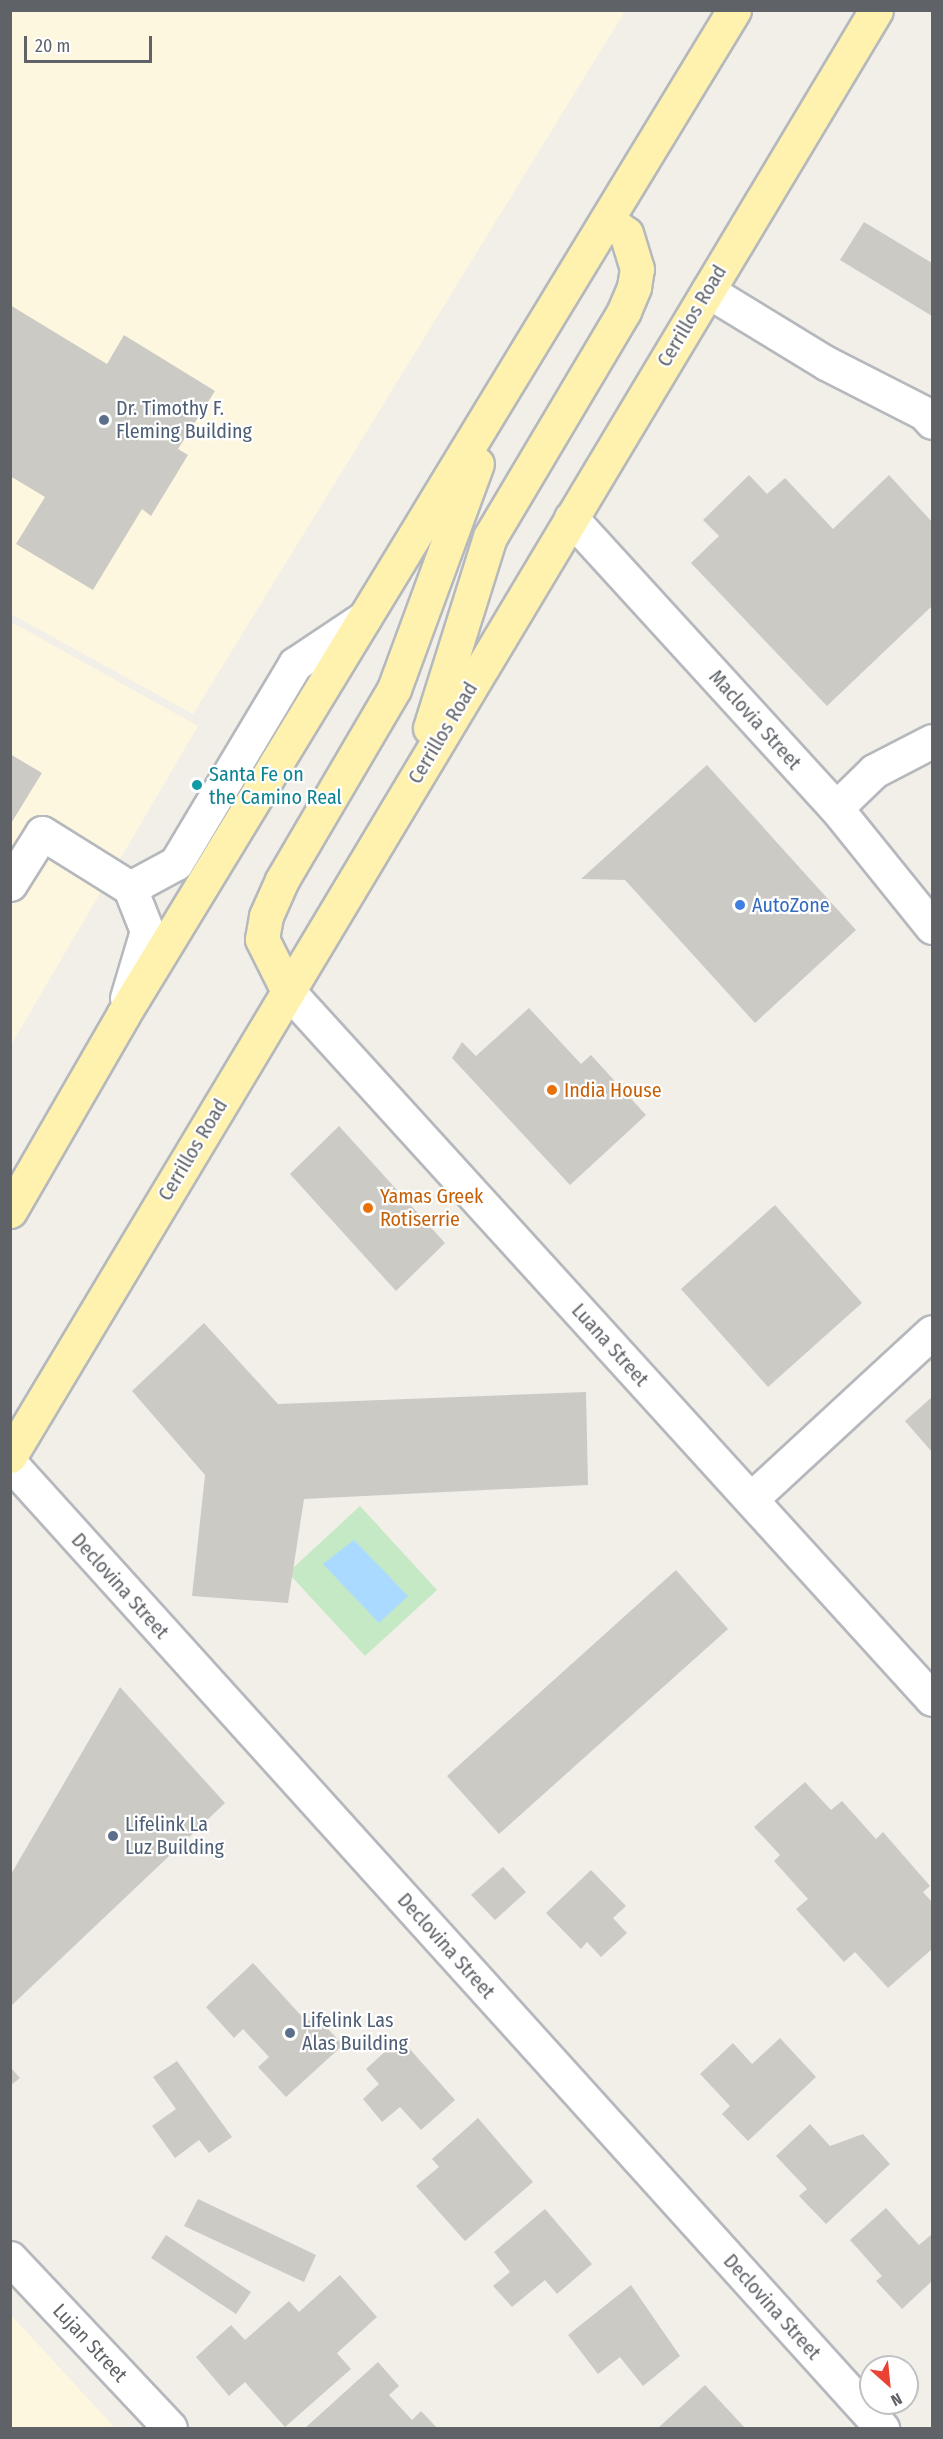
<!DOCTYPE html>
<html>
<head>
<meta charset="utf-8">
<style>
  body { margin:0 }
  #map { position:relative; width:943px; height:2439px; overflow:hidden; background:#f1efe8; font-family:"Fira Sans Condensed",sans-serif }
  div>[style] { position:absolute }
  .commercial>* { inset:0; background:#fef7e0 }
  .green>* { inset:0; background:#c5e8c5 }
  .water>* { inset:0; background:#aadaff }
  .building>* { inset:0; background:#cccac5 }
  .roads { filter:drop-shadow(2px 0 #b5b8bc) drop-shadow(-2px 0 #b5b8bc) drop-shadow(0 2px #b5b8bc) drop-shadow(0 -2px #b5b8bc) }
  .minor>* { height:33px; margin:-16.5px; padding:0 16.5px; transform-origin:16.5px; border-radius:16.5px; background:#fff }
  .major>* { height:33px; margin:-16.5px; padding:0 16.5px; transform-origin:16.5px; border-radius:16.5px; background:#fff2af }
  .dots>* { width:16px; height:16px; translate:-50% -50%; box-sizing:border-box; border:3px solid #fff; border-radius:50% }
  span { translate:-50% -50%; white-space:nowrap; text-align:center; line-height:1.15; -webkit-text-stroke:4.5px #fff; paint-order:stroke }
  .street-label { font-size:20px; color:#5f6368 }
  .service-label { font-size:20px; color:#4e5e75 }
  .left { translate:0 -50%; text-align:left }
  .culture-label { font-size:20px; color:#0d838f }
  .shop-label { font-size:20px; color:#366cbe }
  .food-label { font-size:20px; color:#c56008 }
  .frame { position:absolute; inset:0; border:12px solid #5f6368; pointer-events:none }
  .north { position:absolute; left:859px; top:2355px; width:60px; height:60px; box-sizing:border-box; background:#fff; border:2px solid #bfc1c3; border-radius:50%; rotate:153deg; font-size:16px; font-weight:700; line-height:24px; text-align:center; color:#5f6368 }
  .north::after { content:''; display:block; margin:auto; width:21px; height:27px; background:#ea4335; clip-path:polygon(50% 0,100% 100%,50% 72%,0 100%) }
  .scale { position:absolute; left:24px; top:36px; width:128px; height:27px; box-sizing:border-box; border:3px solid #5f6368; border-top:0; padding-left:8px; font-size:18px; line-height:21px; white-space:nowrap; color:#5f6368; -webkit-text-stroke:4px #fff; paint-order:stroke }
</style>
</head>
<body>
<div id="map">
  <div class="commercial">
    <i style="clip-path:polygon(10px 11px,625px 11px,193px 714px,11px 614px)"></i>
    <i style="clip-path:polygon(11px 622px,198px 726px,11px 1045px)"></i>
    <i style="clip-path:polygon(10px 2315px,11px 2315px,115px 2428px,11px 2428px)"></i>
  </div>
  <div class="green">
    <i style="clip-path:polygon(360px 1506px,437px 1590px,365px 1656px,292px 1577px,293px 1568px)"></i>
  </div>
  <div class="water">
    <i style="clip-path:polygon(354px 1540px,408px 1596px,379px 1623px,323px 1564px)"></i>
  </div>
  <div class="building">
    <i style="clip-path:polygon(864px 222px,932px 263px,932px 316px,840px 260px)"></i>
    <i style="clip-path:polygon(10px 305px,107px 364px,124px 335px,215px 391px,178px 449px,188px 455px,151px 516px,142px 509px,93px 590px,16px 544px,45px 497px,10px 476px)"></i>
    <i style="clip-path:polygon(749px 475px,767px 494px,785px 478px,833px 529px,889px 475px,932px 522px,932px 606px,827px 706px,691px 563px,719px 536px,703px 520px)"></i>
    <i style="clip-path:polygon(10px 754px,42px 773px,10px 825px)"></i>
    <i style="clip-path:polygon(707px 765px,856px 930px,755px 1023px,625px 880px,581px 879px)"></i>
    <i style="clip-path:polygon(529px 1008px,581px 1064px,591px 1055px,646px 1115px,570px 1185px,452px 1058px,462px 1042px,476px 1056px)"></i>
    <i style="clip-path:polygon(339px 1126px,445px 1243px,396px 1291px,290px 1174px)"></i>
    <i style="clip-path:polygon(775px 1205px,862px 1303px,768px 1387px,681px 1289px)"></i>
    <i style="clip-path:polygon(204px 1323px,278px 1404px,586px 1392px,588px 1485px,304px 1499px,288px 1603px,192px 1596px,205px 1475px,132px 1391px)"></i>
    <i style="clip-path:polygon(932px 1397px,932px 1452px,905px 1421px)"></i>
    <i style="clip-path:polygon(676px 1570px,728px 1629px,499px 1834px,447px 1776px)"></i>
    <i style="clip-path:polygon(120px 1687px,225px 1803px,12px 2005px,10px 1876px)"></i>
    <i style="clip-path:polygon(805px 1782px,831px 1810px,842px 1801px,876px 1839px,883px 1832px,930px 1886px,923px 1892px,932px 1902px,932px 1949px,888px 1988px,855px 1952px,844px 1962px,796px 1909px,808px 1899px,774px 1861px,780px 1855px,754px 1827px)"></i>
    <i style="clip-path:polygon(503px 1867px,526px 1892px,495px 1920px,471px 1895px)"></i>
    <i style="clip-path:polygon(591px 1870px,626px 1906px,613px 1918px,627px 1933px,601px 1957px,587px 1942px,581px 1949px,546px 1913px)"></i>
    <i style="clip-path:polygon(253px 1963px,307px 2022px,315px 2015px,343px 2045px,286px 2097px,258px 2067px,269px 2057px,243px 2029px,234px 2038px,206px 2007px)"></i>
    <i style="clip-path:polygon(400px 2038px,455px 2100px,421px 2130px,400px 2107px,382px 2122px,363px 2099px,379px 2084px,366px 2069px)"></i>
    <i style="clip-path:polygon(780px 2038px,816px 2077px,748px 2141px,722px 2114px,730px 2106px,700px 2074px,733px 2043px,752px 2064px)"></i>
    <i style="clip-path:polygon(177px 2061px,232px 2137px,209px 2153px,199px 2140px,175px 2158px,152px 2126px,176px 2109px,153px 2077px)"></i>
    <i style="clip-path:polygon(10px 2067px,20px 2078px,10px 2086px)"></i>
    <i style="clip-path:polygon(478px 2118px,533px 2182px,465px 2241px,416px 2186px,439px 2167px,432px 2159px)"></i>
    <i style="clip-path:polygon(810px 2124px,830px 2146px,863px 2134px,890px 2164px,826px 2224px,799px 2196px,807px 2189px,776px 2156px)"></i>
    <i style="clip-path:polygon(198px 2199px,316px 2255px,304px 2282px,184px 2226px)"></i>
    <i style="clip-path:polygon(886px 2208px,919px 2245px,932px 2234px,932px 2281px,902px 2309px,876px 2281px,882px 2276px,850px 2240px)"></i>
    <i style="clip-path:polygon(545px 2209px,592px 2264px,557px 2294px,545px 2280px,512px 2307px,493px 2286px,510px 2272px,494px 2252px)"></i>
    <i style="clip-path:polygon(166px 2235px,251px 2292px,236px 2314px,151px 2258px)"></i>
    <i style="clip-path:polygon(340px 2275px,377px 2317px,337px 2353px,351px 2369px,285px 2427px,245px 2382px,229px 2396px,196px 2357px,231px 2325px,245px 2340px,289px 2301px,299px 2312px)"></i>
    <i style="clip-path:polygon(631px 2285px,680px 2356px,643px 2386px,620px 2357px,598px 2374px,568px 2335px)"></i>
    <i style="clip-path:polygon(378px 2362px,399px 2386px,389px 2395px,412px 2420px,421px 2411px,437px 2428px,305px 2428px)"></i>
    <i style="clip-path:polygon(705px 2385px,745px 2428px,660px 2428px,659px 2427px)"></i>
  </div>
  <div class="roads">
    <div class="minor">
      <i style="left:708px;top:291px;width:138px;rotate:31.4deg"></i>
      <i style="left:826px;top:363px;width:110px;rotate:27deg"></i>
      <i style="left:924px;top:413px;width:12px;rotate:48deg"></i>
      <i style="left:571px;top:518px;width:393px;rotate:47.6deg"></i>
      <i style="left:836px;top:808px;width:153px;rotate:51.1deg"></i>
      <i style="left:836px;top:808px;width:53px;rotate:-44.2deg"></i>
      <i style="left:874px;top:771px;width:65px;rotate:-27.3deg"></i>
      <i style="left:10px;top:884px;width:60px;rotate:-57.9deg"></i>
      <i style="left:42px;top:833px;width:104px;rotate:32deg"></i>
      <i style="left:130px;top:888px;width:46px;rotate:68.4deg"></i>
      <i style="left:147px;top:931px;width:70px;rotate:106.6deg"></i>
      <i style="left:130px;top:888px;width:52px;rotate:-28.5deg"></i>
      <i style="left:176px;top:863px;width:232px;rotate:-59.1deg"></i>
      <i style="left:295px;top:664px;width:83px;rotate:-33.7deg"></i>
      <i style="left:288px;top:991px;width:957px;rotate:47.71deg"></i>
      <i style="left:10px;top:1463px;width:1301px;rotate:47.9deg"></i>
      <i style="left:751px;top:1499px;width:246px;rotate:-42.7deg"></i>
      <i style="left:10px;top:2258px;width:233px;rotate:46.7deg"></i>
    </div>
    <div class="major">
      <i style="left:430px;top:728px;width:200px;rotate:-72.6deg"></i>
      <i style="left:490px;top:537px;width:263px;rotate:-59.3deg"></i>
      <i style="left:624px;top:311px;width:26px;rotate:-67deg"></i>
      <i style="left:634px;top:287px;width:18px;rotate:-81deg"></i>
      <i style="left:637px;top:269px;width:37px;rotate:-107deg"></i>
      <i style="left:626px;top:234px;width:24px;rotate:-142deg"></i>
      <i style="left:288px;top:991px;width:58px;rotate:-116.6deg"></i>
      <i style="left:262px;top:939px;width:23px;rotate:-80deg"></i>
      <i style="left:266px;top:916px;width:39px;rotate:-66deg"></i>
      <i style="left:282px;top:880px;width:221px;rotate:-59.6deg"></i>
      <i style="left:394px;top:689px;width:240px;rotate:-69.8deg"></i>
      <i style="left:10px;top:1211px;width:226px;rotate:-60deg"></i>
      <i style="left:123px;top:1015px;width:1176px;rotate:-58.7deg"></i>
      <i style="left:10px;top:1456px;width:1685px;rotate:-59.08deg"></i>
    </div>
  </div>
  <div class="dots">
    <i style="left:104px;top:420px;background:#5c6f8a"></i>
    <i style="left:197px;top:785px;background:#0f9aa8"></i>
    <i style="left:740px;top:905px;background:#3f7fe0"></i>
    <i style="left:552px;top:1090px;background:#e8710a"></i>
    <i style="left:368px;top:1208px;background:#e8710a"></i>
    <i style="left:113px;top:1836px;background:#5c6f8a"></i>
    <i style="left:290px;top:2033px;background:#5c6f8a"></i>
  </div>
  <div class="street-label">
    <span style="left:692px;top:316px;rotate:-59deg">Cerrillos Road</span>
    <span style="left:755px;top:720px;rotate:48deg">Maclovia Street</span>
    <span style="left:443px;top:733px;rotate:-59deg">Cerrillos Road</span>
    <span style="left:193px;top:1150px;rotate:-59deg">Cerrillos Road</span>
    <span style="left:610px;top:1345px;rotate:48deg">Luana Street</span>
    <span style="left:120px;top:1586px;rotate:48deg">Declovina Street</span>
    <span style="left:446px;top:1946px;rotate:48deg">Declovina Street</span>
    <span style="left:772px;top:2307px;rotate:48deg">Declovina Street</span>
    <span style="left:90px;top:2343px;rotate:47deg">Lujan Street</span>
  </div>
  <div class="service-label">
    <span class="left" style="left:116px;top:420px">Dr. Timothy F.<br>Fleming Building</span>
    <span class="left" style="left:125px;top:1836px">Lifelink La<br>Luz Building</span>
    <span class="left" style="left:302px;top:2032px">Lifelink Las<br>Alas Building</span>
  </div>
  <div class="culture-label">
    <span class="left" style="left:209px;top:786px">Santa Fe on<br>the Camino Real</span>
  </div>
  <div class="shop-label">
    <span class="left" style="left:752px;top:905px">AutoZone</span>
  </div>
  <div class="food-label">
    <span class="left" style="left:564px;top:1090px">India House</span>
    <span class="left" style="left:380px;top:1208px">Yamas Greek<br>Rotiserrie</span>
  </div>
  <div class="frame"></div>
  <div class="north">N</div>
  <div class="scale">20 m</div>
</div>
</body>
</html>
